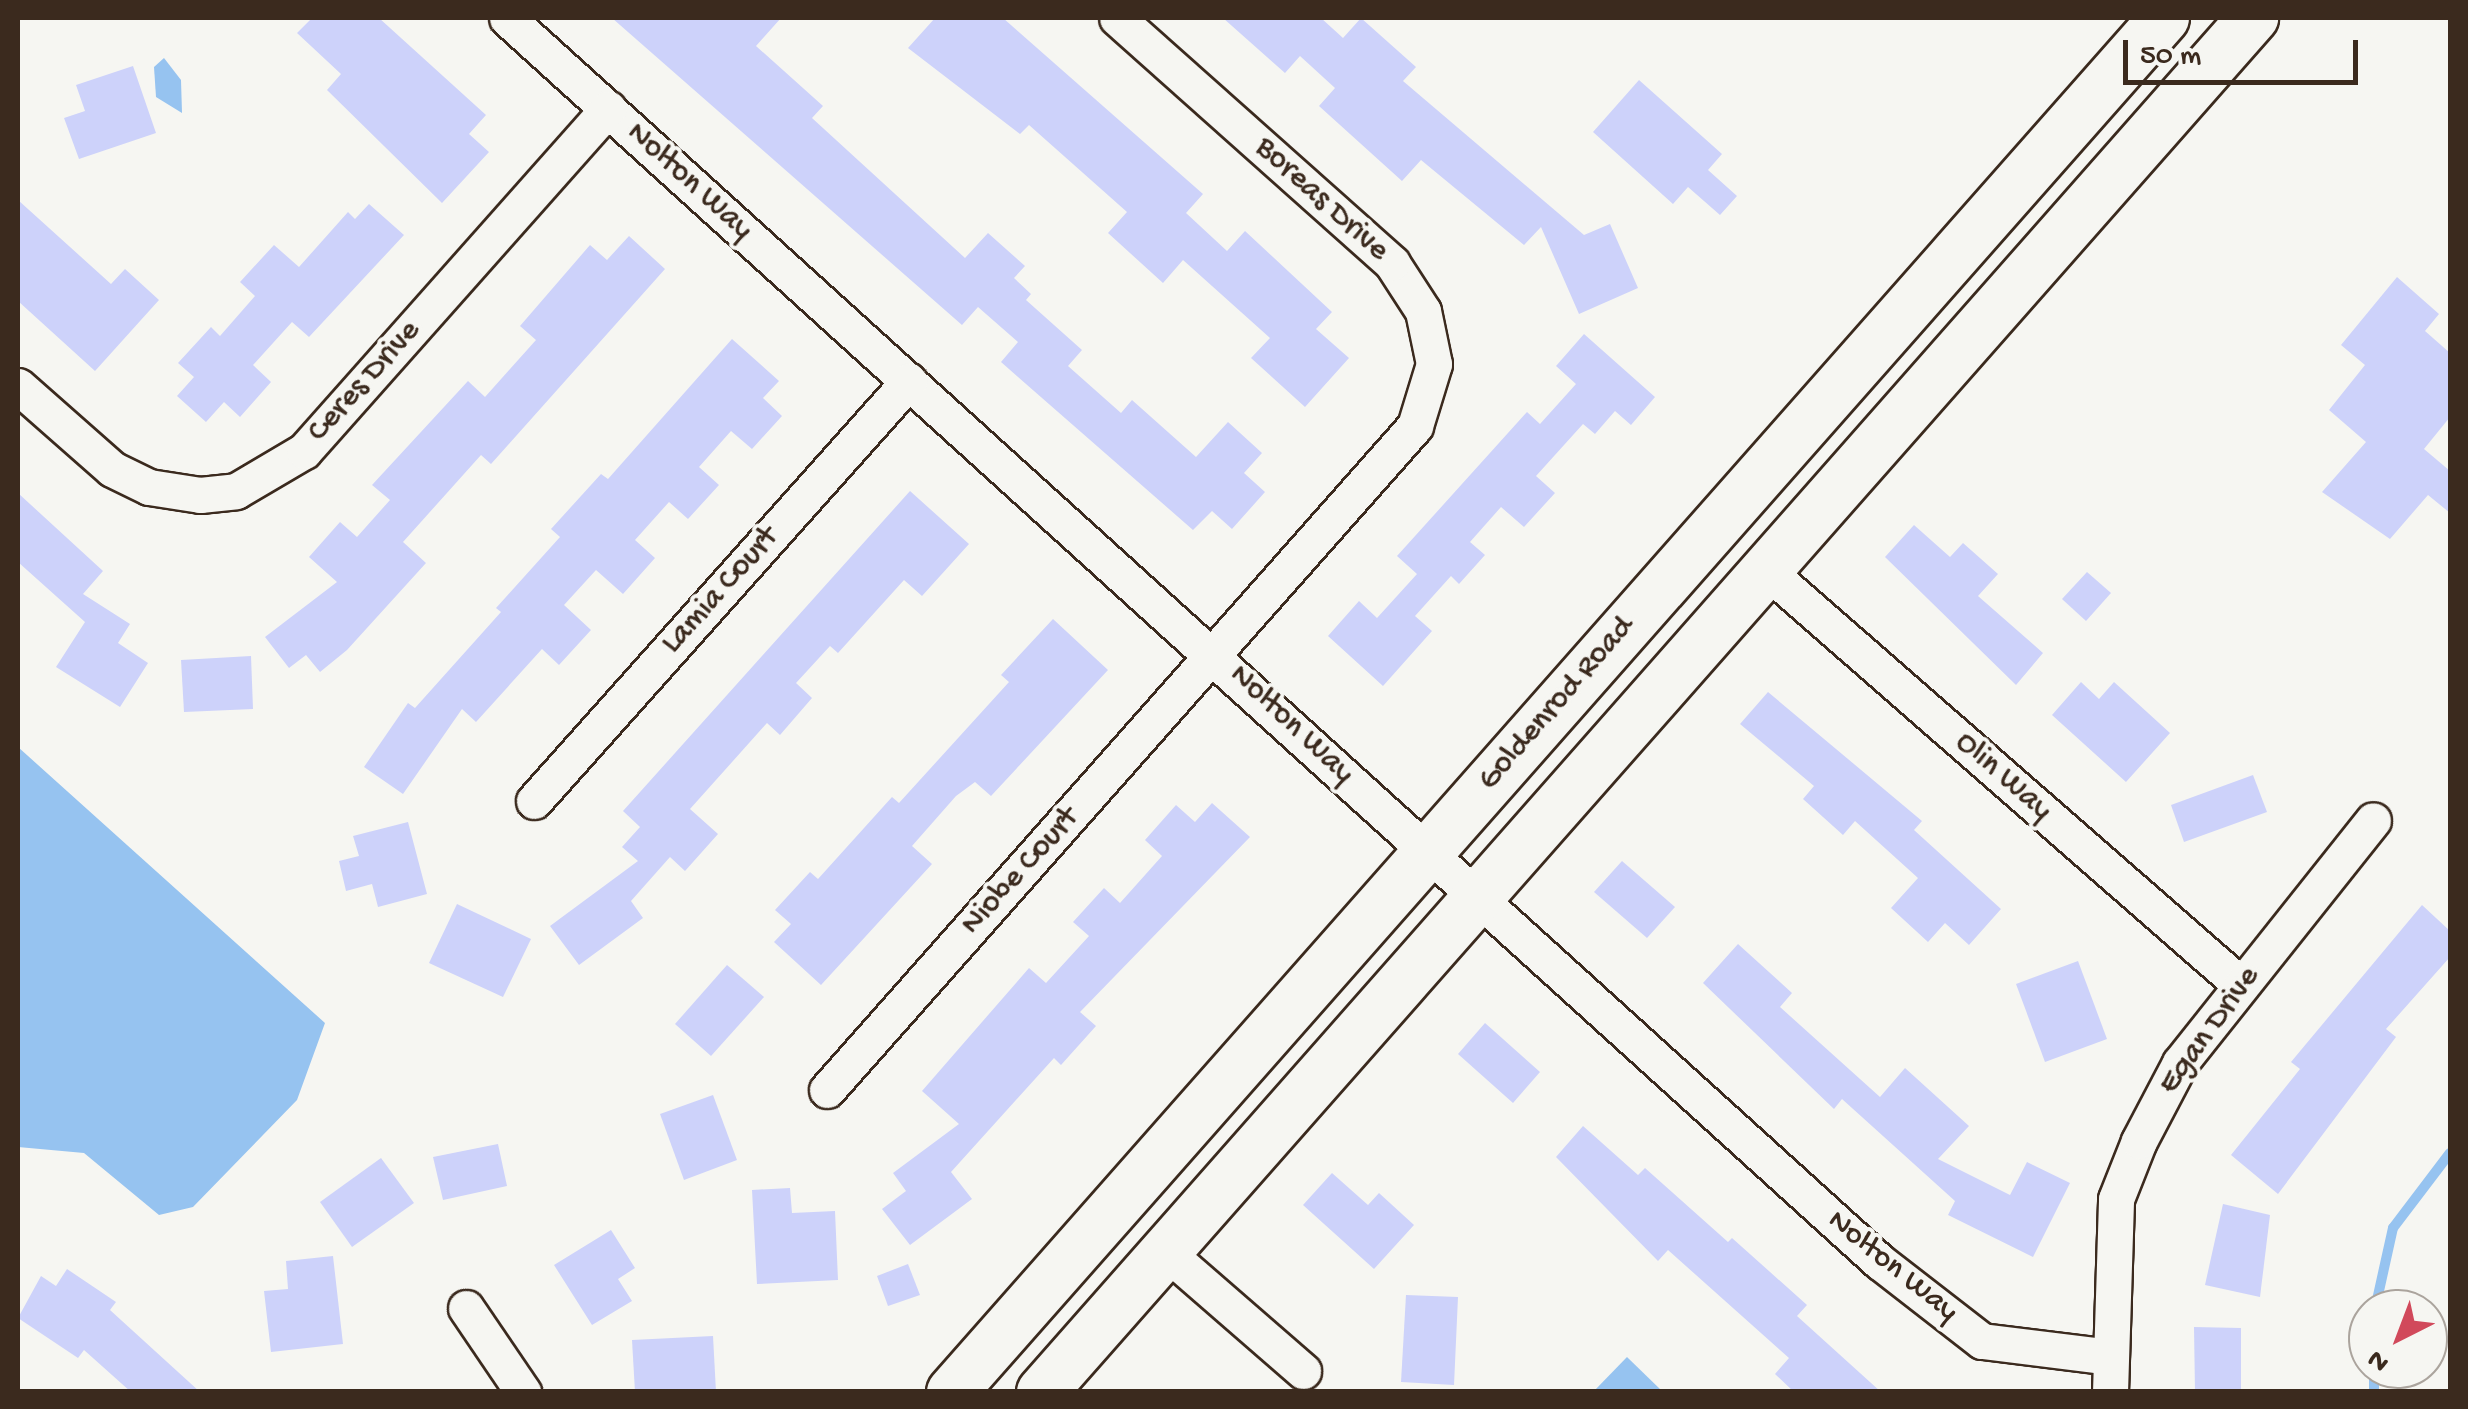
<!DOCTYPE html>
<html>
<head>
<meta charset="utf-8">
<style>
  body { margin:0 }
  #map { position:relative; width:2468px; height:1409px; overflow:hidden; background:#f6f6f2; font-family:"Gochi Hand",sans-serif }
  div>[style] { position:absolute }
  .water>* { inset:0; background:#96c3f0 }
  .stream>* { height:10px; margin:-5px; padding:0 5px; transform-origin:5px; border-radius:5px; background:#96c3f0 }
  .building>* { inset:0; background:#cdd2fa }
  .roads { filter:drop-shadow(2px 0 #3b2a1e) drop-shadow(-2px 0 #3b2a1e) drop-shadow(0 2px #3b2a1e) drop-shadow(0 -2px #3b2a1e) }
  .street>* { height:35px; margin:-17.5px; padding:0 17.5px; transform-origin:17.5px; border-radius:17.5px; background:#f6f6f2 }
  .secondary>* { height:50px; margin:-25px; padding:0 25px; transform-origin:25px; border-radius:25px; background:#f6f6f2 }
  span { translate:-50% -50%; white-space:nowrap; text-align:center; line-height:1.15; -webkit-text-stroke:8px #f6f6f2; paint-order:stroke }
  .street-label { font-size:32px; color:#3b2a1e }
  .frame { position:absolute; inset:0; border:20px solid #3b2a1e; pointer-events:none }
  .north { position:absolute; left:2348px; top:1289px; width:100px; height:100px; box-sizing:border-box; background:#f6f6f2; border:2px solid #aba49d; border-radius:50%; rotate:222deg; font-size:28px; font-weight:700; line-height:40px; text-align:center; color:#3b2a1e }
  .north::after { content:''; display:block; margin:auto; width:35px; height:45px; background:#d1495b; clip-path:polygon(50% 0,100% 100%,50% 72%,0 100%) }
  .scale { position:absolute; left:2123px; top:40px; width:235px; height:45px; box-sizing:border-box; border:5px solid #3b2a1e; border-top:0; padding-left:12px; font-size:30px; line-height:35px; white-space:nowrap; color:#3b2a1e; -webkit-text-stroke:8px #f6f6f2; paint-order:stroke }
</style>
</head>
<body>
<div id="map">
  <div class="water">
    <i style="clip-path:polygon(164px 58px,181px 80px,182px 113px,156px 97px,154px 67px)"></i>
    <i style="clip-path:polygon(18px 747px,325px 1023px,297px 1100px,193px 1207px,159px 1215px,84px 1153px,18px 1147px)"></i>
    <i style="clip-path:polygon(1627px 1357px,1662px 1391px,1594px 1391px)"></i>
  </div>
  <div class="stream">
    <i style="left:2375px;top:1309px;width:83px;rotate:-77.5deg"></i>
    <i style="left:2393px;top:1228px;width:94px;rotate:-52.8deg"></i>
    <i style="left:2374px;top:1392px;width:23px;rotate:-90deg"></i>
  </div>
  <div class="building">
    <i style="clip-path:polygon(312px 18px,379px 18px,486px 115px,469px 134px,489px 152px,442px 203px,327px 90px,341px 74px,297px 33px)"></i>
    <i style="clip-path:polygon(612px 18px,781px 18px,756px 46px,823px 106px,812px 118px,965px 258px,988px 233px,1025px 266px,1014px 278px,1031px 294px,1026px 300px,1082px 350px,1068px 366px,1121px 413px,1132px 400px,1196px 457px,1228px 422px,1262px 453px,1244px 473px,1265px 492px,1232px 529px,1212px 511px,1193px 530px,1001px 362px,1018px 342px,978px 307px,962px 325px)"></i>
    <i style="clip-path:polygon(935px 18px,1003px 18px,1203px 194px,1186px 213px,1227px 251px,1245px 231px,1332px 312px,1316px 329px,1349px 358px,1305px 407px,1251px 358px,1270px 338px,1183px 260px,1163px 283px,1108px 233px,1127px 212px,1029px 125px,1020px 134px,908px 48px)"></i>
    <i style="clip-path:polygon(1223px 18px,1321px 18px,1343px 38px,1361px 18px,1416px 67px,1403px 81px,1584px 235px,1610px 224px,1638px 288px,1579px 314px,1541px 227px,1524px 245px,1421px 160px,1402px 181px,1319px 106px,1335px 88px,1300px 56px,1285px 73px)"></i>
    <i style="clip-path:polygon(133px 66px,156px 133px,79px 159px,64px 118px,85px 111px,76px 85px)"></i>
    <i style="clip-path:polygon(1639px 80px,1722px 154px,1708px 170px,1737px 196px,1720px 215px,1688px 187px,1673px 204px,1593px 132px)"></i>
    <i style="clip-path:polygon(18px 200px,111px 284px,125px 269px,159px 300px,95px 371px,18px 301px)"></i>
    <i style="clip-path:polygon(369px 204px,404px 235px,309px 337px,292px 322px,253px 365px,271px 382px,240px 417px,224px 402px,206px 422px,177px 396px,194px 377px,178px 363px,211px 327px,220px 336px,255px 296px,240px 282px,274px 245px,299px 267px,348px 212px,355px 219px)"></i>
    <i style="clip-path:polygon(629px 236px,665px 269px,491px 464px,481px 455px,403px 542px,426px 563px,347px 650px,320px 672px,306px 655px,289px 668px,265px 637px,337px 582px,309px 557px,340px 522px,357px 537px,390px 500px,372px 485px,468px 381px,485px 397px,536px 340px,520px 326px,590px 245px,607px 260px)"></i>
    <i style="clip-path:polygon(2397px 277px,2439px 314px,2425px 331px,2450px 353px,2450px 417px,2424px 449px,2450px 471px,2450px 513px,2428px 495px,2390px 539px,2322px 492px,2366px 442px,2329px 410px,2365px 365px,2341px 345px)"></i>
    <i style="clip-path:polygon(1584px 334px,1655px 397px,1631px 425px,1615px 411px,1595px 434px,1583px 424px,1536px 476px,1555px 493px,1524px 527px,1501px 507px,1470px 542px,1485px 555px,1459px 584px,1451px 576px,1415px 616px,1432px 631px,1383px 686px,1328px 636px,1359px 601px,1377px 618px,1417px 574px,1397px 556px,1527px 412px,1540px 424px,1576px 384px,1556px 366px)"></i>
    <i style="clip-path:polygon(732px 339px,779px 381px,763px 398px,782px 416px,752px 449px,731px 431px,699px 467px,719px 485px,688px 519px,669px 502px,635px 540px,655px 558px,623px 594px,596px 570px,564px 605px,591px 630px,559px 665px,542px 649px,476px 722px,462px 709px,403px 794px,364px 767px,408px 703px,415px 708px,501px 612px,496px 608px,560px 537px,551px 529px,601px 474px,608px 479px)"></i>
    <i style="clip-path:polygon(910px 491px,969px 544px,922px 596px,904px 580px,838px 653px,830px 646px,796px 683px,812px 698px,780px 735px,767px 723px,690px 809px,718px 834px,685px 871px,670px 857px,631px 901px,643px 918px,579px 965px,550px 926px,638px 861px,622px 847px,640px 827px,623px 811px)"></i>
    <i style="clip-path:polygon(18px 493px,103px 571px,83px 594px,130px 624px,118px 643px,148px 663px,120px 707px,56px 667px,85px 622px,18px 562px)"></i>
    <i style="clip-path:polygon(1914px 525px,1950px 557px,1963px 543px,1998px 574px,1978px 596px,2043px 653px,2016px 685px,1885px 557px)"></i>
    <i style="clip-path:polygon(2087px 572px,2111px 593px,2086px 621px,2062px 599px)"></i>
    <i style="clip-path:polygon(1053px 619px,1108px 670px,991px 796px,975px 782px,956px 796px,912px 846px,932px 864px,821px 985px,774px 942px,791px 924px,775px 910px,810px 872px,818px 879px,892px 797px,899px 803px,1009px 682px,1001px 675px)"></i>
    <i style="clip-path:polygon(251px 656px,253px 709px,184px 712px,181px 660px)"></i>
    <i style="clip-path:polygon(2081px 682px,2099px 699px,2114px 682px,2170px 733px,2126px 782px,2052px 715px)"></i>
    <i style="clip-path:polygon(1768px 692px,1922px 821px,1914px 830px,2001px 909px,1969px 945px,1945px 923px,1928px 942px,1891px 908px,1918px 878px,1855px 821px,1843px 835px,1803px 799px,1814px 786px,1740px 724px)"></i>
    <i style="clip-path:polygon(2253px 775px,2267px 812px,2184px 842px,2171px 805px)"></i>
    <i style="clip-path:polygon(1212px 803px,1250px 837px,1080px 1012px,1096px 1026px,1061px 1065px,1054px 1058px,951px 1172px,972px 1199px,910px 1245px,882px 1209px,906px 1191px,893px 1173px,959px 1124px,922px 1091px,1029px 968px,1046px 983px,1089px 936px,1073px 922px,1104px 888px,1120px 903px,1162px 856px,1145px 840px,1176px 805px,1195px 822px)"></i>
    <i style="clip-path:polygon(408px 822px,427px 894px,378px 907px,372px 884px,346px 891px,339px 861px,359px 856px,353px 836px)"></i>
    <i style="clip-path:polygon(1622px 861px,1675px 907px,1647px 938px,1594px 892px)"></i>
    <i style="clip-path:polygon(457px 904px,531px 939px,503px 997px,429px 963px)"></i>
    <i style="clip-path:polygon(2422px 905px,2450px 931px,2450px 957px,2386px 1029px,2396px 1037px,2278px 1194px,2231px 1155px,2300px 1069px,2291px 1062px)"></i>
    <i style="clip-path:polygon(1738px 944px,1792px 993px,1780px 1007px,1880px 1097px,1905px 1068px,1969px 1126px,1938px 1159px,2010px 1195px,2027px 1162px,2070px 1183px,2033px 1257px,1948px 1215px,1955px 1201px,1842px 1099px,1834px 1109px,1703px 983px)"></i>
    <i style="clip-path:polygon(2078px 961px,2107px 1039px,2045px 1062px,2016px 984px)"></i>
    <i style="clip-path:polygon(727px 965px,764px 997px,711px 1056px,675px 1024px)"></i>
    <i style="clip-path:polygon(1485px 1023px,1540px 1072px,1513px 1103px,1458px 1054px)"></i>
    <i style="clip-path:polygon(713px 1095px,737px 1160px,684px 1180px,660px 1114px)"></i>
    <i style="clip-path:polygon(1583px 1126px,1638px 1175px,1645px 1168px,1728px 1242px,1732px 1238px,1807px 1305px,1797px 1316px,1881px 1392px,1794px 1392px,1775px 1374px,1789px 1358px,1668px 1250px,1658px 1261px,1556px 1157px)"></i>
    <i style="clip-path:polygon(498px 1144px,507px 1186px,443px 1200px,433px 1157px)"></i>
    <i style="clip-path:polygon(381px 1158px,414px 1203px,352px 1247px,320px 1202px)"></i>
    <i style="clip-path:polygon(1332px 1173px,1368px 1205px,1379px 1193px,1414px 1225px,1374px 1269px,1303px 1205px)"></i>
    <i style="clip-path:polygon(790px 1188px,792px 1213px,835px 1211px,838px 1280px,757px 1284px,752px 1190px)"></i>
    <i style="clip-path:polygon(2223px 1204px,2270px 1215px,2260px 1297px,2205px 1285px)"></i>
    <i style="clip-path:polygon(611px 1230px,635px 1268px,618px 1279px,632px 1301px,592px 1325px,554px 1265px)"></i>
    <i style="clip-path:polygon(333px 1256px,343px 1344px,271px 1352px,264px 1291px,288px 1289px,286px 1261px)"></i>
    <i style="clip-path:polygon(908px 1264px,920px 1295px,888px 1306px,877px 1276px)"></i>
    <i style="clip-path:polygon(67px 1269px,116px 1302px,110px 1310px,200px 1392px,131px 1392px,84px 1350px,78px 1358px,18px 1318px,41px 1276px,56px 1286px)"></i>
    <i style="clip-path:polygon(1406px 1295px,1458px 1297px,1454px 1385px,1401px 1382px)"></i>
    <i style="clip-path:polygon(2194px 1327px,2241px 1328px,2241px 1392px,2195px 1392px)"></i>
    <i style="clip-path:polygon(713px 1336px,716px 1392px,635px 1392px,632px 1340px)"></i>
  </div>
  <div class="roads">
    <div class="street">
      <i style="left:507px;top:18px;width:1853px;rotate:42.18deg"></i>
      <i style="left:1880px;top:1262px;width:129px;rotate:37.8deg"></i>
      <i style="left:1982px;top:1341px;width:129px;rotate:7.1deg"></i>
      <i style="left:18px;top:386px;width:125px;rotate:41.4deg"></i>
      <i style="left:112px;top:469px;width:41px;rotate:25.9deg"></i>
      <i style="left:149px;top:487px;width:52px;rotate:8.9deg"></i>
      <i style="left:200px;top:495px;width:36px;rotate:-6deg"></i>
      <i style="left:236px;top:491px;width:79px;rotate:-30.5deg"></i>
      <i style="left:304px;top:451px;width:458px;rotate:-48.4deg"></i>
      <i style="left:1766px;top:570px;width:631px;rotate:41.14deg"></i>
      <i style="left:534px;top:801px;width:563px;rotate:-48.24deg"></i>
      <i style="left:827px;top:1090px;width:887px;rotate:-48.47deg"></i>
      <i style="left:1415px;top:426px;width:65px;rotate:-73deg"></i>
      <i style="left:1434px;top:364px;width:54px;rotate:-101.7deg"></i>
      <i style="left:1423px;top:311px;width:57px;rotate:-122.9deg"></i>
      <i style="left:1392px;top:263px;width:368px;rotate:-138.3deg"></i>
      <i style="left:1165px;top:1251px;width:183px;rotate:41deg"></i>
      <i style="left:466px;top:1308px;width:102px;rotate:55.8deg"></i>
      <i style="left:2110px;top:1392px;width:193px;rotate:-88.2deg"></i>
      <i style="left:2116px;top:1199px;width:62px;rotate:-68.4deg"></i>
      <i style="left:2139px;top:1141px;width:88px;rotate:-62.3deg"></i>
      <i style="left:2180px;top:1063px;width:310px;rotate:-51.5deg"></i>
    </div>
    <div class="secondary">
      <i style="left:952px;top:1392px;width:1832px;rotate:-48.58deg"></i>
      <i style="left:1042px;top:1392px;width:1832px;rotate:-48.61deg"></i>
    </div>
  </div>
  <div class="street-label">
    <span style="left:689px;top:182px;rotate:42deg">Nolton Way</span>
    <span style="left:1321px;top:200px;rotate:42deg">Boreas Drive</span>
    <span style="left:365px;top:382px;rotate:-48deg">Ceres Drive</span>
    <span style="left:721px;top:591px;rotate:-48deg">Lamia Court</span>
    <span style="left:1557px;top:704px;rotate:-49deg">Goldenrod Road</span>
    <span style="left:1291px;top:725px;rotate:43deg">Nolton Way</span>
    <span style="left:2003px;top:777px;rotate:41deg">Olin Way</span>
    <span style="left:1021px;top:872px;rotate:-48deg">Niobe Court</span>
    <span style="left:2210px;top:1031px;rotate:-54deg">Egan Drive</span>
    <span style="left:1892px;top:1267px;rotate:39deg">Nolton Way</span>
  </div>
  <div class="frame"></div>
  <div class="north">N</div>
  <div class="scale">50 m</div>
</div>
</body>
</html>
